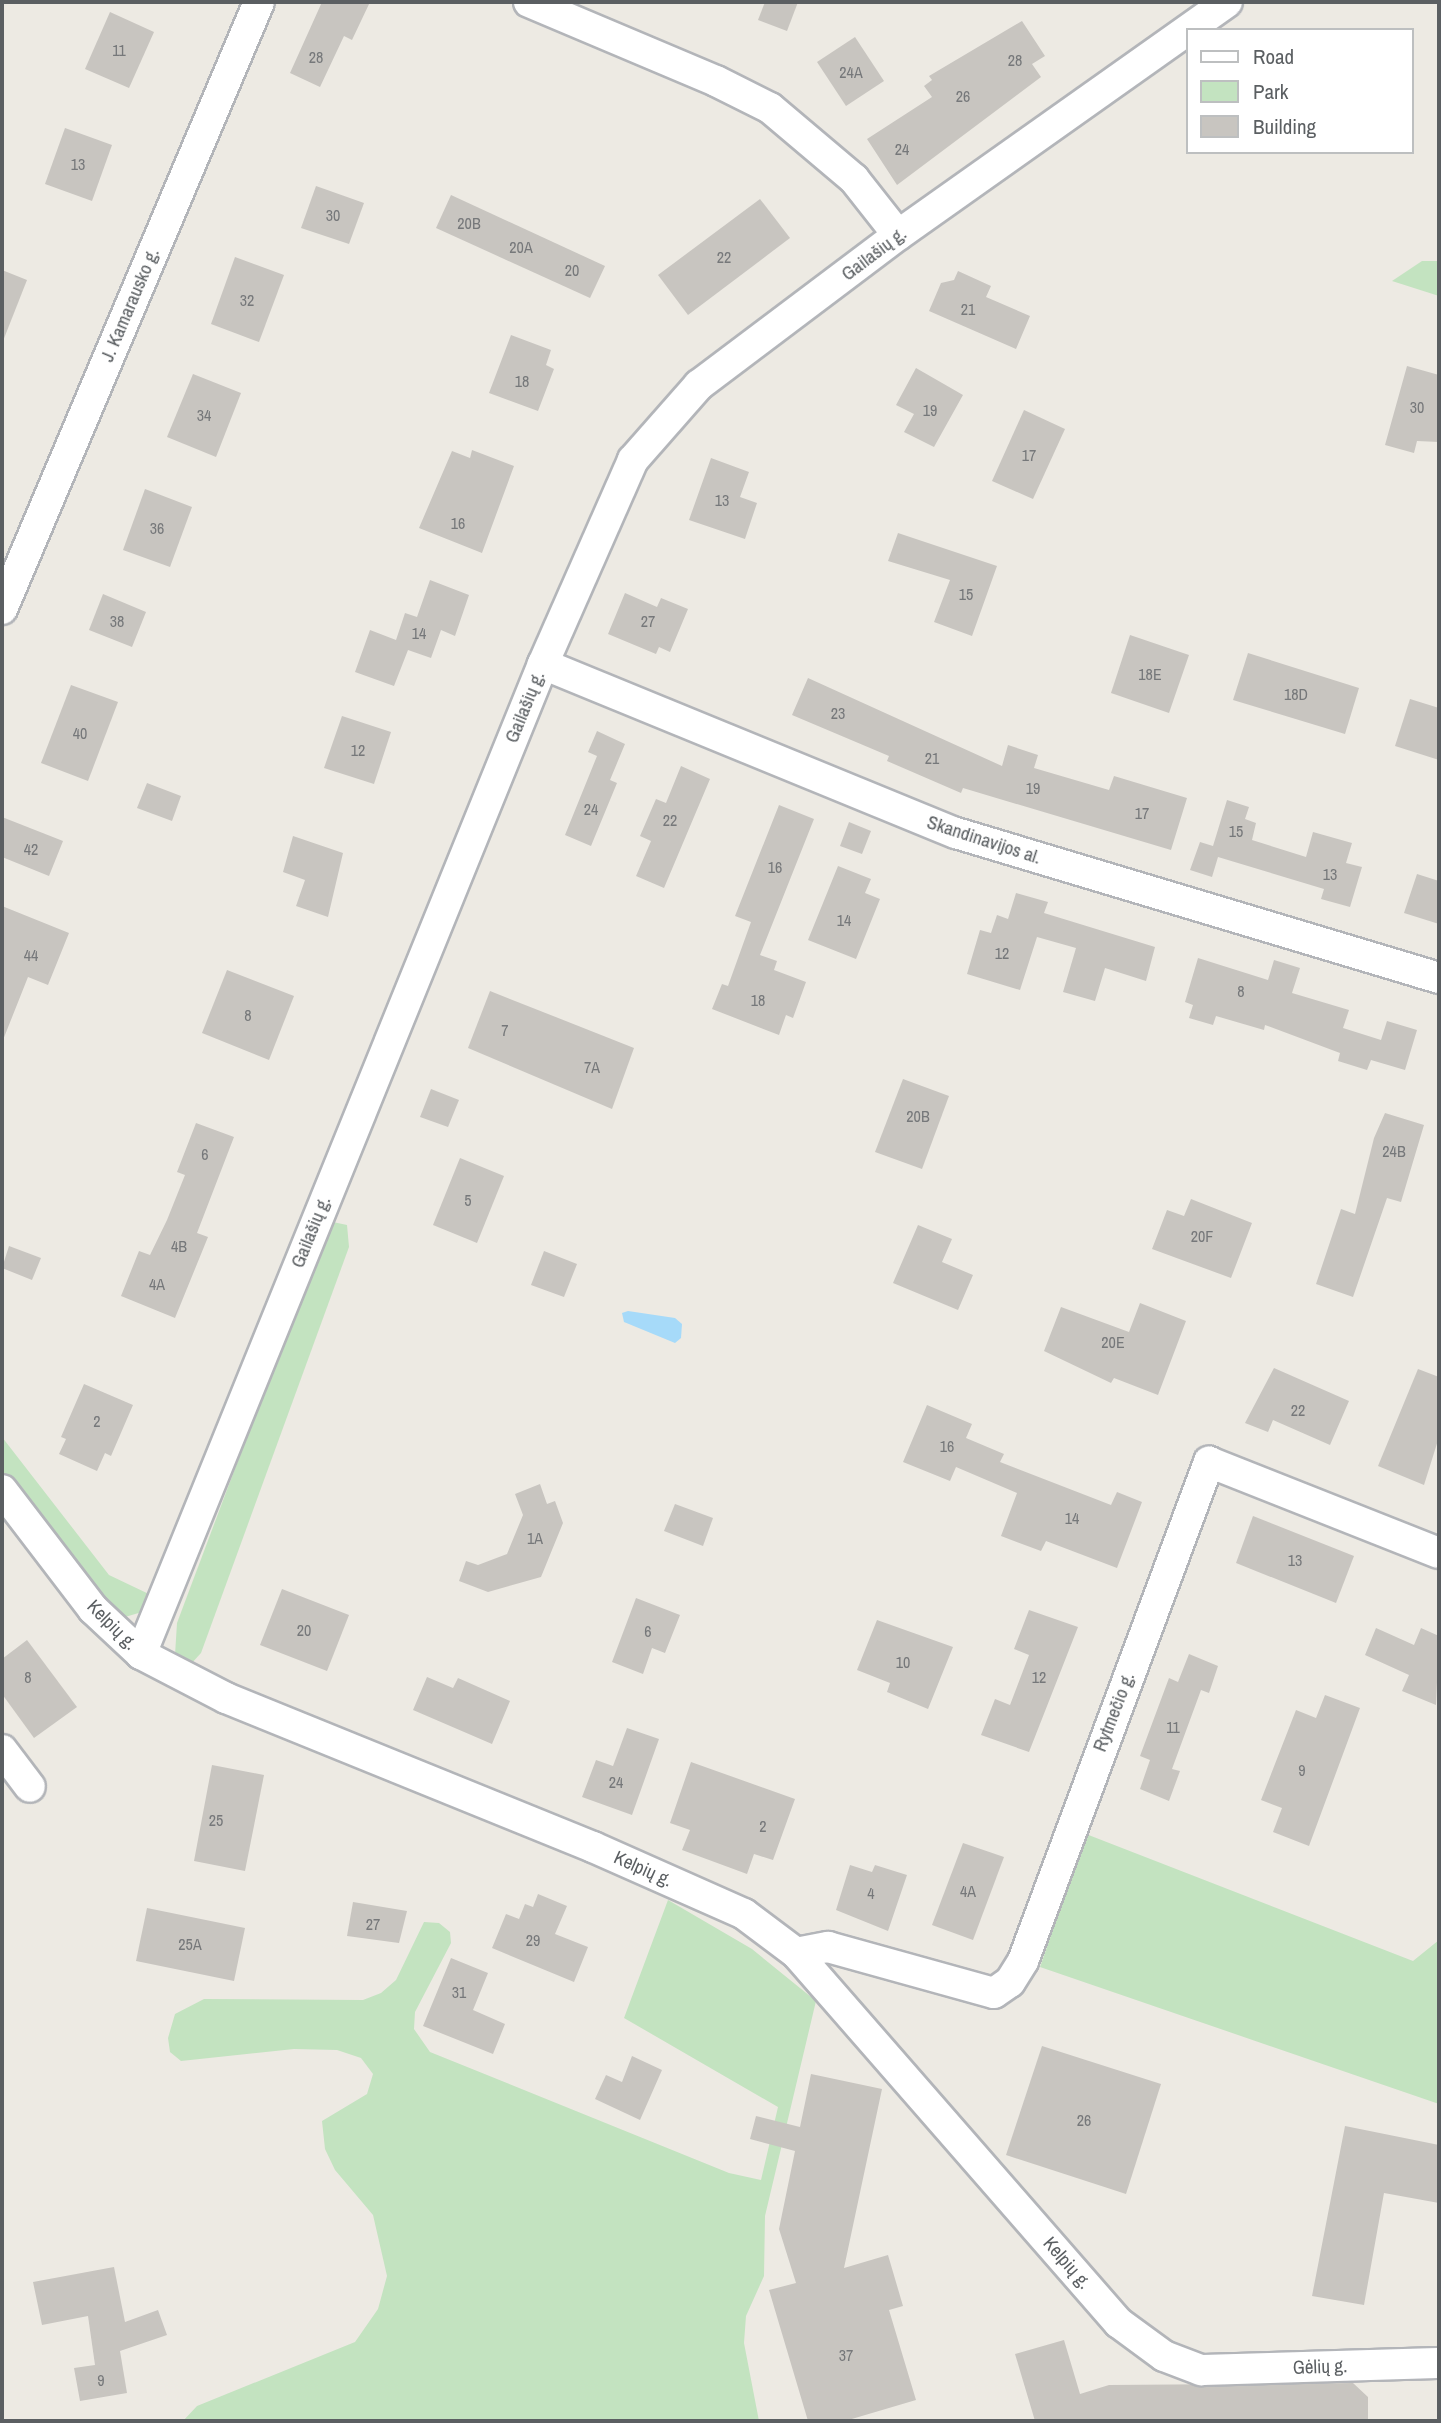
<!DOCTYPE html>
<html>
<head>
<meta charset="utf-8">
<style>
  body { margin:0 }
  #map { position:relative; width:1441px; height:2423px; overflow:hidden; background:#edeae3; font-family:"Archivo Narrow",sans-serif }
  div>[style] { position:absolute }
  .green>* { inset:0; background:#c3e3c0 }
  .water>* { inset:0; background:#a6daf9 }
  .building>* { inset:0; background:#c8c5c0 }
  .roads { filter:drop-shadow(2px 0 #b3b5b9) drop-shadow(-2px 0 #b3b5b9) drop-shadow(0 2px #b3b5b9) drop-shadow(0 -2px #b3b5b9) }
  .street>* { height:30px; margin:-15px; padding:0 15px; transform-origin:15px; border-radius:15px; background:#fff }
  span { translate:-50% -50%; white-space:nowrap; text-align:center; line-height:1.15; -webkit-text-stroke:7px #fff; paint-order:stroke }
  .number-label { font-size:16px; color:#76787a }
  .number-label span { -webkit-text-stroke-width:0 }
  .street-label { font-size:19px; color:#5b5f62 }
  .frame { position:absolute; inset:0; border:4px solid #5b5f62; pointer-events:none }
  .legend { position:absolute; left:1186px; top:28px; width:228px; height:126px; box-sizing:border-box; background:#fff; border:2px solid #bdbfc0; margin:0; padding:9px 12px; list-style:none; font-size:21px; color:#5b5f62 }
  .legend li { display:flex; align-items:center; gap:14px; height:35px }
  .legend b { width:35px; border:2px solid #bdbfc0 }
</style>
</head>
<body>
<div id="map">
  <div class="green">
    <i style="clip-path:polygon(1422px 261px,1439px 261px,1439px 296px,1392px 281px)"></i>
    <i style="clip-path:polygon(328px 1221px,347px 1225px,349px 1247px,201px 1653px,190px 1665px,175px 1655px,177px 1623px)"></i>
    <i style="clip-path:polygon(2px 1437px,109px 1575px,153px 1596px,142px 1612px,125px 1617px,98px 1599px,2px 1475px)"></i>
    <i style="clip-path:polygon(1086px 1834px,1413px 1961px,1439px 1940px,1439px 2104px,1040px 1967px)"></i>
    <i style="clip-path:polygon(668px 1900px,752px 1949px,816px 2001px,765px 2216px,764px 2276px,746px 2316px,744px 2343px,759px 2421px,183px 2421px,197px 2406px,355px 2342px,378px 2309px,387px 2276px,373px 2215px,335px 2170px,325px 2149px,322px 2121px,367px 2094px,373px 2074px,361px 2058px,337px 2050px,294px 2049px,181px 2061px,170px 2052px,168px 2038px,175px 2014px,204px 1999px,363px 2000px,381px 1993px,396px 1980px,424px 1922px,439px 1923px,450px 1932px,451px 1943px,415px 2012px,414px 2029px,430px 2052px,729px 2173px,761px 2180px,778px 2107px,624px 2018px)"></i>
  </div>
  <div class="water">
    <i style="clip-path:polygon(628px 1311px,675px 1318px,682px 1324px,681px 1338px,675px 1343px,624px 1322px,622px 1313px)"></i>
  </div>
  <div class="building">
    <i style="clip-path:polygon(322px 2px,370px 2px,352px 40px,344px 36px,320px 87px,290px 73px)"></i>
    <i style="clip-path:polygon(765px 2px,798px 2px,787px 31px,758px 20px)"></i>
    <i style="clip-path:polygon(110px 12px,154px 32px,129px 88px,85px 69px)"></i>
    <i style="clip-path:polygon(1022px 21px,1045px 56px,1032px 64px,1041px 77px,897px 185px,867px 139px,932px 97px,924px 86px,932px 80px,929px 76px)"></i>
    <i style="clip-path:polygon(855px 37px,884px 81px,846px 106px,817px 62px)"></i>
    <i style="clip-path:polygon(65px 128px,112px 145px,92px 201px,45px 184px)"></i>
    <i style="clip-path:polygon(316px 186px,364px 203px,349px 244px,301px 228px)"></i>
    <i style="clip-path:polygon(451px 195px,605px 266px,590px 298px,436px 228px)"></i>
    <i style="clip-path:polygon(760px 199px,790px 238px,688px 315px,658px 275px)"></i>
    <i style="clip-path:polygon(235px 257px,284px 275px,259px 342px,211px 324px)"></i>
    <i style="clip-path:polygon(2px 270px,27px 280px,3px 341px,2px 341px)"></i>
    <i style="clip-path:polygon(958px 271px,991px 286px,986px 297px,1030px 316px,1016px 349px,929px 311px,941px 283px,954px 280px)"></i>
    <i style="clip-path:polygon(511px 335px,551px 350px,546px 365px,554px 369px,538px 411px,489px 393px)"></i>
    <i style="clip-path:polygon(1407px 366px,1439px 375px,1439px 442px,1417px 441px,1414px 453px,1385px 445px)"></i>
    <i style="clip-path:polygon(916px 368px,963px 395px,934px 447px,904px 432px,914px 414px,896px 405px)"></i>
    <i style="clip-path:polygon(193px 374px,241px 393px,216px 457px,167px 437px)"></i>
    <i style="clip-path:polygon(1024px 410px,1065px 429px,1033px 499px,992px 481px)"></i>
    <i style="clip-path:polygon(472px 450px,514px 466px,482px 553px,419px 528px,452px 451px,470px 458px)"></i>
    <i style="clip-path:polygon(711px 458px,749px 472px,740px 497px,757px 503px,745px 539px,689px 520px)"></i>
    <i style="clip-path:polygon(145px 489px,192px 507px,170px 567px,123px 550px)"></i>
    <i style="clip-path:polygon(898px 533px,997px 566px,972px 636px,934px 622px,950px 580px,888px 561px)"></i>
    <i style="clip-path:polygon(430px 580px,469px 595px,455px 636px,441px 630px,431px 658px,408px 650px,394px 686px,355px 672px,370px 630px,396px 640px,405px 613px,417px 617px)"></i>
    <i style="clip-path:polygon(625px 593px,657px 607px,661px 598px,688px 609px,670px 652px,659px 647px,656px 654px,608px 634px)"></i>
    <i style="clip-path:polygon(103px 594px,146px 612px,132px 647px,89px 630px)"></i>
    <i style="clip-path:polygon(1130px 635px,1189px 655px,1169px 713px,1111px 693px)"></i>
    <i style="clip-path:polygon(1248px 653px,1359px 688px,1345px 734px,1233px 700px)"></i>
    <i style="clip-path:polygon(808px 678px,1002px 766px,1008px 745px,1038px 755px,1034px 768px,1109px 790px,1114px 776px,1187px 798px,1171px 850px,963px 788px,961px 793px,887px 761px,889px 756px,792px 715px)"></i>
    <i style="clip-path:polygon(71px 685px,118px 702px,88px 781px,41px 763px)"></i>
    <i style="clip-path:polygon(1410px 699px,1439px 708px,1439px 760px,1395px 746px)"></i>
    <i style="clip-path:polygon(342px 716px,391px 732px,374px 784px,324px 768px)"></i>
    <i style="clip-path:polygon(597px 731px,625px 744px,610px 780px,617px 783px,591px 846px,565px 835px,597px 756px,588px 752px)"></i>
    <i style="clip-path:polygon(681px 766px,710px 779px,664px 888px,636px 876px,651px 841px,640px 836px,656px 799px,666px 803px)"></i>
    <i style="clip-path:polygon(147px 783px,181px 796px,172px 821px,137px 808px)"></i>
    <i style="clip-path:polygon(1227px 800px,1249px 807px,1245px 819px,1256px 823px,1252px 840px,1306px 857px,1313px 832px,1352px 843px,1346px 863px,1362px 867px,1350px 907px,1321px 899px,1324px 889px,1218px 857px,1212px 877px,1190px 870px,1200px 842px,1213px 846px)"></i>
    <i style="clip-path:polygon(779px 805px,814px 819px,760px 955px,777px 961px,774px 970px,806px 982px,793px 1018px,786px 1015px,779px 1035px,712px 1009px,722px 984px,728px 986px,751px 922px,735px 916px)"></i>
    <i style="clip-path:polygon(2px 817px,63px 841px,49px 876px,2px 857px)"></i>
    <i style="clip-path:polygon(849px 822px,871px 831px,862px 854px,840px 846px)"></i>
    <i style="clip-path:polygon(293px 836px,343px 853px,328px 917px,296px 906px,305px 880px,283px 872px)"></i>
    <i style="clip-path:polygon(838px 866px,871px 879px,865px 893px,880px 899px,856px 959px,808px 940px)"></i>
    <i style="clip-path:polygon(1417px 874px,1439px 881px,1439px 924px,1404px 913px)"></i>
    <i style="clip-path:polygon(1016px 893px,1048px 902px,1044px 913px,1155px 947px,1146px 981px,1105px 968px,1095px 1001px,1063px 992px,1076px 948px,1037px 937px,1020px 990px,967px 974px,980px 930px,991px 933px,997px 915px,1008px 919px)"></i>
    <i style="clip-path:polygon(2px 906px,69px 933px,48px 985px,28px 977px,3px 1040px)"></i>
    <i style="clip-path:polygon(1198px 958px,1268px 980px,1274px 960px,1300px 968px,1292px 993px,1349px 1010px,1343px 1028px,1381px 1040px,1387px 1021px,1417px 1030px,1405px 1070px,1371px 1060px,1367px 1070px,1338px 1061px,1340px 1053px,1265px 1025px,1264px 1030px,1216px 1016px,1213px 1025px,1189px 1018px,1193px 1005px,1185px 1002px)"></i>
    <i style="clip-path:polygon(227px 970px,294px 996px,269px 1060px,202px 1033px)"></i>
    <i style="clip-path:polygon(490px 991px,634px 1048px,612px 1109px,468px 1048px)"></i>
    <i style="clip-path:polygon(903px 1079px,949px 1096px,922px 1169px,875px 1152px)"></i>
    <i style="clip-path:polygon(431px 1089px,459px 1100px,448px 1127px,420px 1117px)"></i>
    <i style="clip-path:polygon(1385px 1113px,1424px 1125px,1401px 1202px,1387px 1198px,1353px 1297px,1316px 1284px,1341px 1209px,1355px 1214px,1374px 1138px)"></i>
    <i style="clip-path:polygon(196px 1123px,234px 1137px,197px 1233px,208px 1237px,175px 1318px,121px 1296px,139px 1251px,150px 1255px,167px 1220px,185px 1175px,177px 1172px)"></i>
    <i style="clip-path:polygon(460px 1158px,504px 1176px,477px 1243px,433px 1225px)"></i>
    <i style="clip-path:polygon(1191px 1199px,1252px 1223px,1231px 1278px,1152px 1249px,1167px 1210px,1184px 1216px)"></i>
    <i style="clip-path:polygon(918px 1225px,952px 1239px,942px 1262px,973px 1275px,958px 1310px,893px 1283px)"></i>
    <i style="clip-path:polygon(9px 1246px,41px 1258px,32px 1280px,2px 1268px)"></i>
    <i style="clip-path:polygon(544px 1251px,577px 1264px,564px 1297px,531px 1285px)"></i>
    <i style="clip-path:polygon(1140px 1303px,1186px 1321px,1158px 1395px,1114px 1378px,1111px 1383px,1044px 1351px,1061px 1307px,1129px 1332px)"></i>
    <i style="clip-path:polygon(1274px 1368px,1349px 1401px,1330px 1445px,1273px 1420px,1268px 1432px,1245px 1423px)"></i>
    <i style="clip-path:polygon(1418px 1369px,1439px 1377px,1439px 1437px,1424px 1485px,1378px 1466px)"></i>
    <i style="clip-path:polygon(84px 1384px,133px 1405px,111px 1456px,105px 1453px,97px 1471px,59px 1454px,66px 1439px,61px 1437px)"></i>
    <i style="clip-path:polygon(927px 1405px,972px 1424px,966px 1438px,1004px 1454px,1000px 1462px,1111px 1505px,1117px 1492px,1142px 1502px,1117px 1568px,1046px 1541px,1041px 1551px,1001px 1536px,1017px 1493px,956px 1467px,950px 1481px,903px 1462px)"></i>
    <i style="clip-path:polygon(540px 1484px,547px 1504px,555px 1501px,563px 1523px,541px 1577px,488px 1592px,459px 1581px,466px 1561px,478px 1565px,507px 1554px,523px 1515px,515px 1494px)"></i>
    <i style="clip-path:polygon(675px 1504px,713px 1518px,703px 1546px,664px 1531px)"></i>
    <i style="clip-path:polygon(1253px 1516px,1354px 1556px,1336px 1603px,1236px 1563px)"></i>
    <i style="clip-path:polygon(282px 1589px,349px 1615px,327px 1671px,260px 1645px)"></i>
    <i style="clip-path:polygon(636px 1598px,680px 1615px,665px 1653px,652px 1648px,643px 1674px,612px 1662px)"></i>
    <i style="clip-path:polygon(1029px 1610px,1078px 1627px,1029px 1752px,981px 1735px,995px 1699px,1010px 1705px,1029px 1655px,1014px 1649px)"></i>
    <i style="clip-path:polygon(877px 1620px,953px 1647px,928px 1709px,887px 1692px,890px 1683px,857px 1670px)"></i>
    <i style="clip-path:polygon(1376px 1628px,1414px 1645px,1421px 1628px,1439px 1636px,1436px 1705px,1402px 1691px,1409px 1675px,1365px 1655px)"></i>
    <i style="clip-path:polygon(27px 1640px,77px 1707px,34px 1738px,2px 1694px,2px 1659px)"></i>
    <i style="clip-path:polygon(1189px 1654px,1218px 1666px,1209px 1693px,1201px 1690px,1172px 1769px,1180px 1771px,1169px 1801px,1140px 1789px,1150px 1760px,1140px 1756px,1169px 1678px,1178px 1682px)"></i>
    <i style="clip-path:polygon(427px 1677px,453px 1688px,458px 1678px,510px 1701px,492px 1744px,413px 1710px)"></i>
    <i style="clip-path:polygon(1325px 1695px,1360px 1708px,1309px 1846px,1273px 1832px,1282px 1808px,1261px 1800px,1296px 1710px,1316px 1718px)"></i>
    <i style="clip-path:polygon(627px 1728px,659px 1739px,632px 1815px,582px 1797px,596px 1760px,613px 1766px)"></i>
    <i style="clip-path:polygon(691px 1762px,795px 1799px,773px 1860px,754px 1854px,747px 1874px,682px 1850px,690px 1830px,670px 1823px)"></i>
    <i style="clip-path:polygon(212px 1765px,264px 1775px,245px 1871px,194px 1861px)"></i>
    <i style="clip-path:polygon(963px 1843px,1004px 1857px,973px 1940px,932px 1925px)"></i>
    <i style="clip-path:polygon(850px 1865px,872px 1872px,875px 1865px,907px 1875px,888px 1931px,836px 1910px)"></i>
    <i style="clip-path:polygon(538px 1894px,567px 1906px,555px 1934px,588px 1947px,574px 1982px,492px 1948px,506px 1914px,519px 1919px,525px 1904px,533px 1907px)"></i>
    <i style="clip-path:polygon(353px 1902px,407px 1911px,399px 1943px,347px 1936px)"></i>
    <i style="clip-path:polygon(147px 1908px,245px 1928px,234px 1981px,136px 1961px)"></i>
    <i style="clip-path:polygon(451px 1958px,488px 1973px,473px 2010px,505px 2024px,493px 2054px,423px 2026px)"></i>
    <i style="clip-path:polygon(1042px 2046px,1161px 2084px,1126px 2194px,1006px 2155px)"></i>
    <i style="clip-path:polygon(632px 2056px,662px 2070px,640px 2120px,595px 2099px,606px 2075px,622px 2082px)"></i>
    <i style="clip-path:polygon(811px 2074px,882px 2089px,844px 2268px,888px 2255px,903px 2306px,889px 2310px,916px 2400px,845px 2421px,808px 2421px,769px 2290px,796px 2283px,779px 2229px,795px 2151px,750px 2139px,756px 2116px,800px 2127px)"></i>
    <i style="clip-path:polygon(1345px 2126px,1439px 2145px,1439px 2203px,1384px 2193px,1364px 2305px,1312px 2296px)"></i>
    <i style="clip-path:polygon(114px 2267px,125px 2322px,158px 2310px,167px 2335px,120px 2351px,127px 2393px,80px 2401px,74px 2368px,95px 2365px,88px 2316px,42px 2325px,33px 2282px)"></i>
    <i style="clip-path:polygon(1064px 2340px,1080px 2394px,1109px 2385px,1353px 2383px,1368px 2397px,1368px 2421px,1035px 2421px,1015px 2354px)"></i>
  </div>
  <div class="roads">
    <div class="street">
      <i style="left:529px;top:2px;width:203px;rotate:22.9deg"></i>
      <i style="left:716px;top:81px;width:60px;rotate:26.6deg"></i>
      <i style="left:770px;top:108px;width:110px;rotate:40.2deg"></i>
      <i style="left:854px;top:179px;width:71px;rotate:51.8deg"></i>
      <i style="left:2px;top:609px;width:659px;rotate:-67.05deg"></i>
      <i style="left:543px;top:664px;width:446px;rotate:22.3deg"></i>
      <i style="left:956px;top:833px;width:504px;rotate:16.71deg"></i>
      <i style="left:2px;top:1490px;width:150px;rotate:52.6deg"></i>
      <i style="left:93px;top:1609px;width:66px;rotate:43.2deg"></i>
      <i style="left:141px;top:1654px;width:96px;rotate:27.4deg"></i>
      <i style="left:226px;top:1698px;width:396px;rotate:22.1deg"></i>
      <i style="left:593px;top:1847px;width:165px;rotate:23.9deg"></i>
      <i style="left:744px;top:1914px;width:65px;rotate:36.9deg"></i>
      <i style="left:796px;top:1953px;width:491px;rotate:48.9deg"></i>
      <i style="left:1119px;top:2323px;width:56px;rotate:36.3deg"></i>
      <i style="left:1164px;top:2356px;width:40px;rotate:21deg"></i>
      <i style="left:1201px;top:2370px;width:238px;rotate:-1.7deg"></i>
      <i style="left:141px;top:1654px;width:1069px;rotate:-67.9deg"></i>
      <i style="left:543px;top:664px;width:223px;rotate:-66.2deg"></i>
      <i style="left:633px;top:460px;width:100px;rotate:-48.7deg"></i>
      <i style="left:699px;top:385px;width:249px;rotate:-37deg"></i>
      <i style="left:898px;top:235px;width:403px;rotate:-35.3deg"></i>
      <i style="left:2px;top:1750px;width:46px;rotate:52.9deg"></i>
      <i style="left:796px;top:1953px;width:33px;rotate:-11deg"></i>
      <i style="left:828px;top:1947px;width:172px;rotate:15.5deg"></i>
      <i style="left:994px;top:1993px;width:19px;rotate:-35deg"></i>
      <i style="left:1010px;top:1982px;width:25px;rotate:-58deg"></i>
      <i style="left:1023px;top:1961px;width:533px;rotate:-69.56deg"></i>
      <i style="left:1209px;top:1462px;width:247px;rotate:21.6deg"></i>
    </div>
  </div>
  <div class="number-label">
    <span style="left:119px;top:50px">11</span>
    <span style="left:316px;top:57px">28</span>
    <span style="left:1015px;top:60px">28</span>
    <span style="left:851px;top:72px">24A</span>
    <span style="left:963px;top:96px">26</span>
    <span style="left:902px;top:149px">24</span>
    <span style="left:78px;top:164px">13</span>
    <span style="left:333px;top:215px">30</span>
    <span style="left:469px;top:223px">20B</span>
    <span style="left:521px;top:247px">20A</span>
    <span style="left:724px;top:257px">22</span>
    <span style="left:572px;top:270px">20</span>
    <span style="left:247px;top:300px">32</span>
    <span style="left:968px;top:309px">21</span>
    <span style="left:522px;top:381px">18</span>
    <span style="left:1417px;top:407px">30</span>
    <span style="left:930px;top:410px">19</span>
    <span style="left:204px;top:415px">34</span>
    <span style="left:1029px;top:455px">17</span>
    <span style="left:722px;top:500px">13</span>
    <span style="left:458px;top:523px">16</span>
    <span style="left:157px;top:528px">36</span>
    <span style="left:966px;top:594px">15</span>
    <span style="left:117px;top:621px">38</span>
    <span style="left:648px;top:621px">27</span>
    <span style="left:419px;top:633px">14</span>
    <span style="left:1150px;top:674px">18E</span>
    <span style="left:1296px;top:694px">18D</span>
    <span style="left:838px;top:713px">23</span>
    <span style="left:80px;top:733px">40</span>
    <span style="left:358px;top:750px">12</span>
    <span style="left:932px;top:758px">21</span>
    <span style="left:1033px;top:788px">19</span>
    <span style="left:591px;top:809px">24</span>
    <span style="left:1142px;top:813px">17</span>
    <span style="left:670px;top:820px">22</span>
    <span style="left:1236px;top:831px">15</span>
    <span style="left:31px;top:849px">42</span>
    <span style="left:775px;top:867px">16</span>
    <span style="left:1330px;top:874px">13</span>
    <span style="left:844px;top:920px">14</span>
    <span style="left:1002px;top:953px">12</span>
    <span style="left:31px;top:955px">44</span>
    <span style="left:1241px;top:991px">8</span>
    <span style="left:758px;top:1000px">18</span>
    <span style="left:248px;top:1015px">8</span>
    <span style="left:505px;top:1030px">7</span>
    <span style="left:592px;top:1067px">7A</span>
    <span style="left:918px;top:1116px">20B</span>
    <span style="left:1394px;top:1151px">24B</span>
    <span style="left:205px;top:1154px">6</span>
    <span style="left:468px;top:1200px">5</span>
    <span style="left:1202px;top:1236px">20F</span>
    <span style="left:179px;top:1246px">4B</span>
    <span style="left:157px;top:1284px">4A</span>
    <span style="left:1113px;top:1342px">20E</span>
    <span style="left:1298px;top:1410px">22</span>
    <span style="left:97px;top:1421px">2</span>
    <span style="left:947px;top:1446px">16</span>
    <span style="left:1072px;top:1518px">14</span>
    <span style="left:535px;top:1538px">1A</span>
    <span style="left:1295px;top:1560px">13</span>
    <span style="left:304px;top:1630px">20</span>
    <span style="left:648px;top:1631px">6</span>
    <span style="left:903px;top:1662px">10</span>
    <span style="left:28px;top:1677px">8</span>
    <span style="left:1039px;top:1677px">12</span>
    <span style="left:1173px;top:1727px">11</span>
    <span style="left:1302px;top:1770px">9</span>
    <span style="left:616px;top:1782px">24</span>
    <span style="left:216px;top:1820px">25</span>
    <span style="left:763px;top:1826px">2</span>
    <span style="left:968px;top:1891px">4A</span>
    <span style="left:871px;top:1893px">4</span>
    <span style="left:373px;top:1924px">27</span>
    <span style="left:533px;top:1940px">29</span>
    <span style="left:190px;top:1944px">25A</span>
    <span style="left:459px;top:1992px">31</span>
    <span style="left:1084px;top:2120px">26</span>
    <span style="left:846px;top:2355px">37</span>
    <span style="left:101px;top:2380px">9</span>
  </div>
  <div class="street-label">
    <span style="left:874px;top:254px;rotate:-37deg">Gailašių g.</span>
    <span style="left:130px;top:305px;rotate:-67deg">J. Kamarausko g.</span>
    <span style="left:525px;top:707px;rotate:-68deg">Gailašių g.</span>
    <span style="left:984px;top:840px;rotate:18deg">Skandinavijos al.</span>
    <span style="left:311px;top:1232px;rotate:-68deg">Gailašių g.</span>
    <span style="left:112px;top:1625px;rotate:45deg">Kelpių g.</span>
    <span style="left:1114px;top:1712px;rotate:-69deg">Rytmečio g.</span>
    <span style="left:643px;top:1869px;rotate:24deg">Kelpių g.</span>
    <span style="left:1067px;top:2263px;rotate:49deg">Kelpių g.</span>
    <span style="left:1320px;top:2367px;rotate:-2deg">Gėlių g.</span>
  </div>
  <div class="frame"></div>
  <ul class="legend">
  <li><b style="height:9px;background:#fff"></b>Road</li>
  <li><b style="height:19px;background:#c3e3c0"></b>Park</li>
  <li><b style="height:19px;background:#c8c5c0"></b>Building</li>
  </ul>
</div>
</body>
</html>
